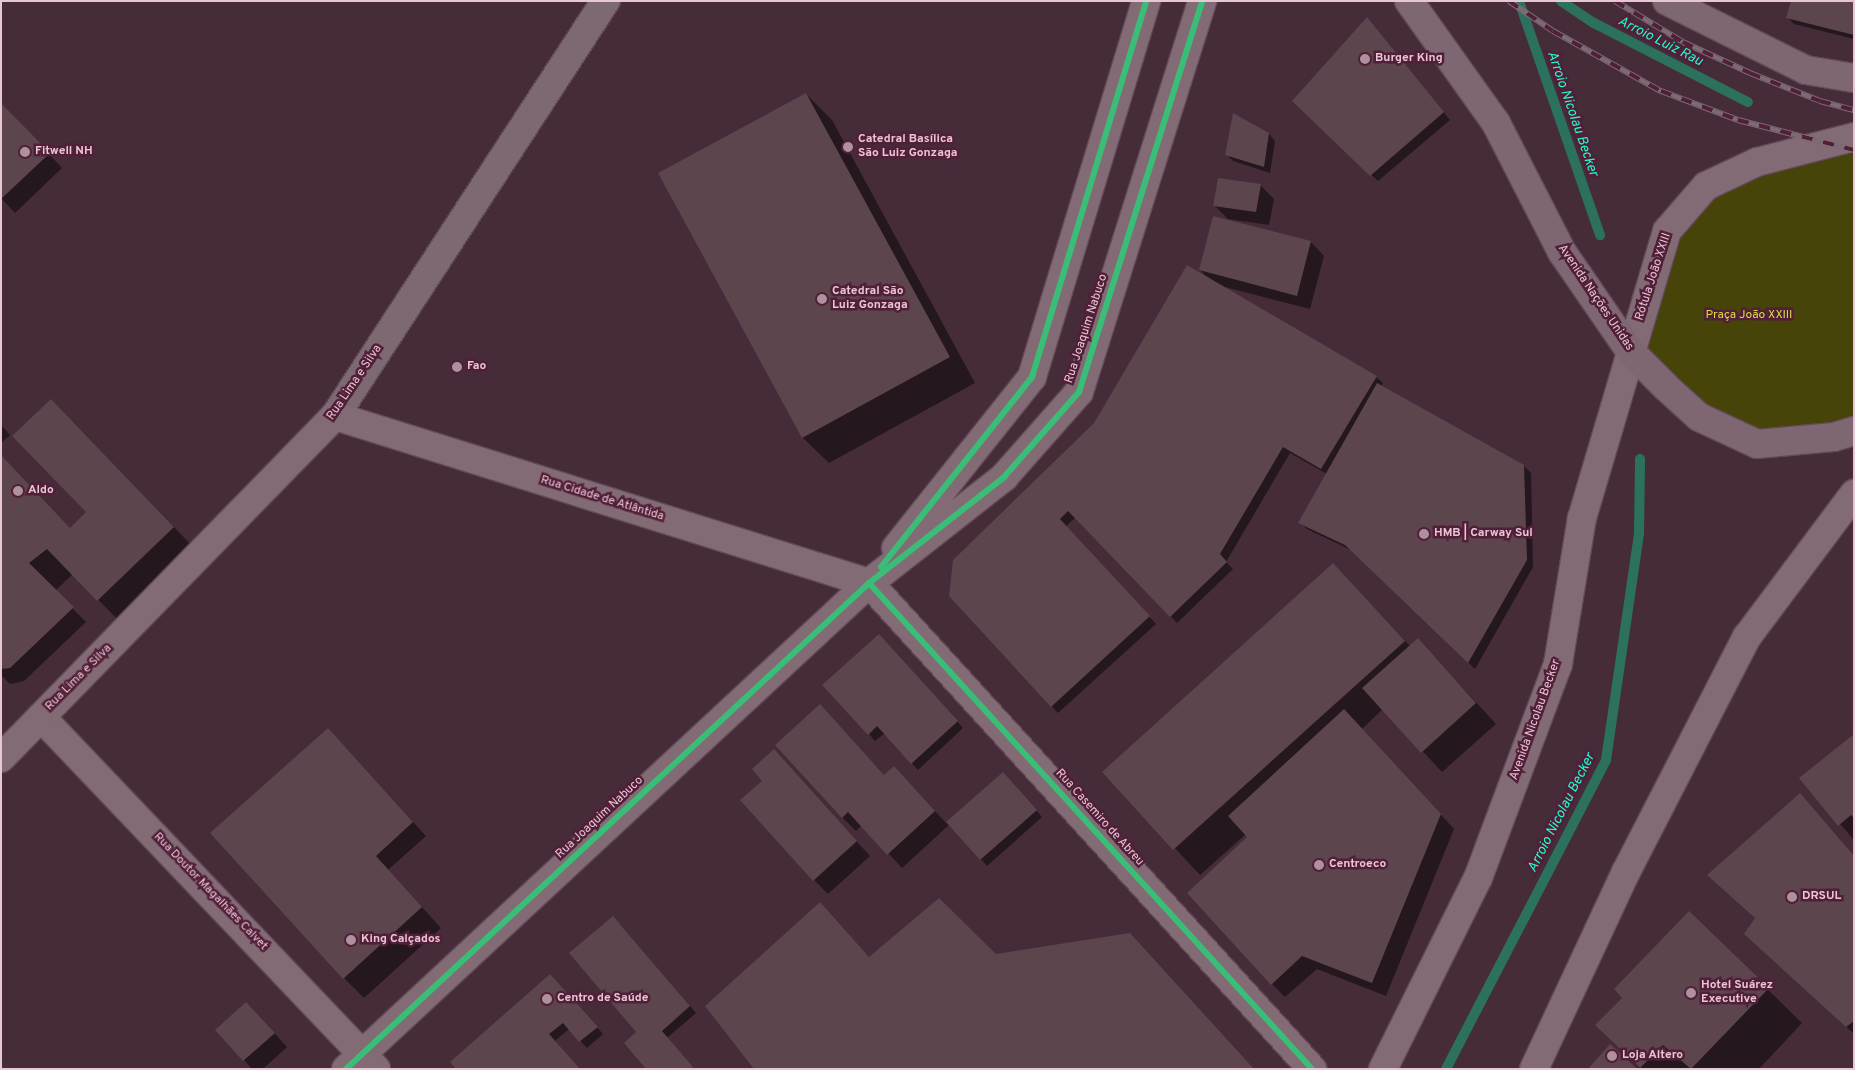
<!DOCTYPE html>
<html>
<head>
<meta charset="utf-8">
<style>
  body { margin:0 }
  #map { position:relative; width:1855px; height:1070px; overflow:hidden; background:#462b39; font-family:Overpass,sans-serif }
  div>[style] { position:absolute }
  .green>* { inset:0; background:#474409 }
  .shadow>* { inset:0; background:#0007 }
  .stream>* { height:10px; margin:-5px; padding:0 5px; transform-origin:5px; border-radius:5px; background:#2c715d }
  .building>* { inset:0; background:#5c454d }
  .roads { filter:drop-shadow(1px 0 #614955) drop-shadow(-1px 0 #614955) drop-shadow(0 1px #614955) drop-shadow(0 -1px #614955) }
  .street>* { height:28px; margin:-14px; padding:0 14px; transform-origin:14px; border-radius:14px; background:#7c6972 }
  .secondary>* { height:28px; margin:-14px; padding:0 14px; transform-origin:14px; border-radius:14px; background:#826b75 }
  .primary>* { height:28px; margin:-14px; padding:0 14px; transform-origin:14px; border-radius:14px; background:#7e6773 }
  .rail>* { height:5.5px; margin-top:-2.75px; transform-origin:0; background:repeating-linear-gradient(90deg,#521f39 0 11px,#7d6a74 0 22px); box-sizing:border-box; border-block:1px solid #7d6a74 }
  .cycleway>* { height:6px; margin:-3px; padding:0 3px; transform-origin:3px; border-radius:3px; background:#3abd76 }
  .dots>* { width:14px; height:14px; translate:-50% -50%; box-sizing:border-box; border:2px solid #521f39; border-radius:50% }
  span { translate:-50% -50%; white-space:nowrap; text-align:center; line-height:1.15; -webkit-text-stroke:5px #521f39; paint-order:stroke }
  .poi-label { font-size:12px; color:#e8c6d4; font-weight:700 }
  .left { translate:0 -50%; text-align:left }
  .street-label { font-size:12px; color:#e8c6d4 }
  .park-label { font-size:12px; color:#dbde40 }
  .water-label { font-size:14px; color:#1dfecb; font-style:italic }
  .frame { position:absolute; inset:0; border:2px solid #e8c6d4; pointer-events:none }
</style>
</head>
<body>
<div id="map">
  <div class="green">
    <i style="clip-path:polygon(1829px 145px,1854px 155px,1854px 431px,1757px 444px,1630px 351px,1648px 288px,1706px 186px)"></i>
  </div>
  <div class="shadow">
    <i style="clip-path:polygon(1854px 1px,1854px 39px,1794px 24px,1788px 18px)"></i>
    <i style="clip-path:polygon(1373px 26px,1450px 120px,1378px 181px,1294px 101px)"></i>
    <i style="clip-path:polygon(806px 94px,832px 120px,975px 383px,829px 463px,803px 438px,660px 174px)"></i>
    <i style="clip-path:polygon(1px 103px,62px 168px,15px 213px,1px 198px)"></i>
    <i style="clip-path:polygon(1269px 134px,1275px 141px,1270px 173px,1233px 161px,1226px 154px)"></i>
    <i style="clip-path:polygon(1260px 185px,1274px 199px,1269px 225px,1228px 219px,1214px 205px)"></i>
    <i style="clip-path:polygon(1311px 242px,1324px 256px,1310px 309px,1221px 286px,1376px 377px,1383px 383px,1381px 386px,1524px 466px,1531px 473px,1533px 567px,1475px 669px,1353px 551px,1307px 529px,1300px 522px,1327px 474px,1290px 453px,1226px 562px,1233px 569px,1177px 623px,1076px 517px,1066px 526px,1156px 624px,1058px 713px,951px 596px,1094px 424px,1208px 278px,1200px 270px)"></i>
    <i style="clip-path:polygon(1px 425px,10px 435px,1px 443px)"></i>
    <i style="clip-path:polygon(77px 426px,199px 553px,124px 626px,73px 574px,55px 591px,86px 622px,24px 681px,10px 684px,1px 675px,1px 456px,70px 529px,88px 512px)"></i>
    <i style="clip-path:polygon(1333px 565px,1410px 646px,1418px 639px,1496px 724px,1442px 772px,1383px 709px,1362px 729px,1454px 829px,1386px 996px,1317px 969px,1285px 997px,1272px 984px,1249px 837px,1246px 834px,1200px 875px,1104px 772px)"></i>
    <i style="clip-path:polygon(885px 642px,963px 728px,918px 770px,885px 733px,875px 741px,869px 734px)"></i>
    <i style="clip-path:polygon(820px 706px,885px 776px,907px 781px,946px 823px,1003px 773px,1042px 817px,987px 866px,950px 824px,902px 868px,862px 825px,856px 831px,842px 817px)"></i>
    <i style="clip-path:polygon(1854px 736px,1854px 840px,1801px 779px)"></i>
    <i style="clip-path:polygon(341px 743px,426px 836px,388px 870px,441px 928px,364px 998px,344px 978px)"></i>
    <i style="clip-path:polygon(787px 765px,870px 856px,828px 894px,814px 880px)"></i>
    <i style="clip-path:polygon(1854px 857px,1854px 1032px,1853px 1033px,1753px 940px)"></i>
    <i style="clip-path:polygon(1689px 913px,1802px 1023px,1759px 1069px,1640px 1069px,1596px 1025px,1624px 998px)"></i>
    <i style="clip-path:polygon(620px 924px,696px 1013px,667px 1038px,694px 1069px,648px 1069px)"></i>
    <i style="clip-path:polygon(557px 983px,603px 1034px,587px 1048px,569px 1029px,555px 1041px,458px 1069px)"></i>
    <i style="clip-path:polygon(260px 1017px,287px 1047px,263px 1069px,252px 1069px,244px 1060px)"></i>
  </div>
  <div class="stream">
    <i style="left:1519px;top:1px;width:248px;rotate:70.9deg"></i>
    <i style="left:1561px;top:1px;width:40px;rotate:34deg"></i>
    <i style="left:1594px;top:23px;width:173px;rotate:27.2deg"></i>
    <i style="left:1446px;top:1069px;width:348px;rotate:-62.6deg"></i>
    <i style="left:1606px;top:760px;width:228px;rotate:-81.7deg"></i>
    <i style="left:1639px;top:534px;width:75px;rotate:-89.2deg"></i>
  </div>
  <div class="building">
    <i style="clip-path:polygon(1791px 1px,1854px 1px,1854px 35px,1786px 18px)"></i>
    <i style="clip-path:polygon(1367px 17px,1444px 112px,1370px 176px,1292px 101px)"></i>
    <i style="clip-path:polygon(806px 93px,950px 357px,802px 438px,658px 173px)"></i>
    <i style="clip-path:polygon(1px 103px,50px 153px,1px 199px)"></i>
    <i style="clip-path:polygon(1233px 113px,1269px 133px,1264px 167px,1225px 155px)"></i>
    <i style="clip-path:polygon(1218px 178px,1261px 184px,1256px 212px,1213px 206px)"></i>
    <i style="clip-path:polygon(1213px 216px,1311px 241px,1297px 296px,1199px 270px)"></i>
    <i style="clip-path:polygon(1187px 265px,1377px 376px,1321px 469px,1283px 447px,1220px 554px,1227px 562px,1170px 617px,1068px 511px,1060px 519px,1150px 616px,1051px 707px,949px 596px,953px 560px,1094px 423px)"></i>
    <i style="clip-path:polygon(1377px 383px,1524px 465px,1527px 560px,1468px 663px,1345px 545px,1298px 523px)"></i>
    <i style="clip-path:polygon(51px 399px,174px 527px,97px 601px,47px 549px,29px 563px,74px 607px,10px 668px,1px 669px,1px 455px,70px 528px,86px 512px,12px 436px)"></i>
    <i style="clip-path:polygon(1333px 563px,1405px 641px,1173px 850px,1102px 772px)"></i>
    <i style="clip-path:polygon(879px 634px,958px 721px,911px 764px,877px 726px,868px 735px,822px 685px)"></i>
    <i style="clip-path:polygon(1418px 638px,1476px 703px,1421px 753px,1362px 688px)"></i>
    <i style="clip-path:polygon(820px 704px,884px 775px,894px 766px,935px 811px,887px 855px,848px 812px,842px 818px,775px 745px)"></i>
    <i style="clip-path:polygon(1344px 709px,1441px 814px,1372px 983px,1302px 956px,1271px 985px,1187px 893px,1247px 837px,1228px 816px)"></i>
    <i style="clip-path:polygon(328px 728px,413px 822px,376px 856px,422px 907px,343px 979px,210px 833px)"></i>
    <i style="clip-path:polygon(1854px 734px,1854px 818px,1851px 815px,1838px 826px,1799px 778px)"></i>
    <i style="clip-path:polygon(774px 749px,857px 841px,813px 881px,740px 800px,762px 781px,752px 769px)"></i>
    <i style="clip-path:polygon(1003px 772px,1037px 810px,980px 860px,946px 822px)"></i>
    <i style="clip-path:polygon(1800px 793px,1854px 856px,1854px 1021px,1846px 1027px,1744px 934px,1755px 918px,1707px 875px)"></i>
    <i style="clip-path:polygon(939px 898px,996px 954px,1130px 933px,1254px 1069px,754px 1069px,705px 1006px,820px 902px,869px 957px)"></i>
    <i style="clip-path:polygon(1689px 911px,1769px 988px,1691px 1069px,1663px 1045px,1640px 1068px,1595px 1025px,1622px 998px,1614px 989px)"></i>
    <i style="clip-path:polygon(613px 916px,690px 1006px,662px 1031px,693px 1067px,691px 1069px,646px 1069px,624px 1043px,636px 1032px,569px 953px)"></i>
    <i style="clip-path:polygon(550px 974px,598px 1027px,579px 1042px,563px 1023px,549px 1034px,580px 1069px,456px 1069px,450px 1062px)"></i>
    <i style="clip-path:polygon(246px 1002px,275px 1033px,243px 1061px,215px 1030px)"></i>
    <i style="clip-path:polygon(1610px 1044px,1637px 1069px,1588px 1069px)"></i>
  </div>
  <div class="roads">
    <div class="street">
      <i style="left:335px;top:416px;width:496px;rotate:-56.9deg"></i>
    </div>
    <div class="secondary">
      <i style="left:896px;top:548px;width:218px;rotate:-51.5deg"></i>
      <i style="left:1032px;top:377px;width:393px;rotate:-73.1deg"></i>
      <i style="left:869px;top:583px;width:658px;rotate:47.65deg"></i>
      <i style="left:41px;top:717px;width:486px;rotate:46.4deg"></i>
      <i style="left:1px;top:758px;width:478px;rotate:-45.7deg"></i>
      <i style="left:335px;top:416px;width:560px;rotate:17.37deg"></i>
      <i style="left:346px;top:1069px;width:714px;rotate:-42.9deg"></i>
      <i style="left:869px;top:583px;width:172px;rotate:-38.1deg"></i>
      <i style="left:1004px;top:477px;width:113px;rotate:-48.6deg"></i>
      <i style="left:1079px;top:392px;width:410px;rotate:-72.5deg"></i>
      <i style="left:1383px;top:1069px;width:213px;rotate:-63.6deg"></i>
      <i style="left:1478px;top:878px;width:228px;rotate:-69.5deg"></i>
      <i style="left:1558px;top:664px;width:148px;rotate:-80.7deg"></i>
      <i style="left:1582px;top:518px;width:299px;rotate:-73.5deg"></i>
      <i style="left:1667px;top:231px;width:60px;rotate:-49.1deg"></i>
      <i style="left:1706px;top:186px;width:56px;rotate:-25.2deg"></i>
      <i style="left:1757px;top:162px;width:100px;rotate:-14.5deg"></i>
      <i style="left:1534px;top:1069px;width:217px;rotate:-65deg"></i>
      <i style="left:1626px;top:872px;width:264px;rotate:-62.8deg"></i>
      <i style="left:1747px;top:637px;width:179px;rotate:-53.2deg"></i>
    </div>
    <div class="primary">
      <i style="left:1409px;top:1px;width:150px;rotate:54.5deg"></i>
      <i style="left:1496px;top:123px;width:145px;rotate:62.9deg"></i>
      <i style="left:1562px;top:252px;width:120px;rotate:55.5deg"></i>
      <i style="left:1630px;top:351px;width:52px;rotate:45deg"></i>
      <i style="left:1667px;top:388px;width:43px;rotate:42.2deg"></i>
      <i style="left:1699px;top:417px;width:64px;rotate:25deg"></i>
      <i style="left:1757px;top:444px;width:77px;rotate:-5.2deg"></i>
      <i style="left:1834px;top:437px;width:21px;rotate:-17deg"></i>
      <i style="left:1667px;top:1px;width:155px;rotate:26.4deg"></i>
      <i style="left:1806px;top:70px;width:49px;rotate:9.5deg"></i>
    </div>
  </div>
  <div class="rail">
    <i style="left:1509px;top:1px;width:53px;rotate:34.3deg"></i>
    <i style="left:1553px;top:31px;width:124px;rotate:29.1deg"></i>
    <i style="left:1661px;top:91px;width:82px;rotate:20.6deg"></i>
    <i style="left:1738px;top:120px;width:120px;rotate:14.5deg"></i>
    <i style="left:1615px;top:1px;width:79px;rotate:31.1deg"></i>
    <i style="left:1683px;top:42px;width:74px;rotate:24.8deg"></i>
    <i style="left:1750px;top:73px;width:75px;rotate:21.8deg"></i>
    <i style="left:1820px;top:101px;width:35px;rotate:15deg"></i>
  </div>
  <div class="cycleway">
    <i style="left:881px;top:567px;width:243px;rotate:-51.5deg"></i>
    <i style="left:1032px;top:377px;width:393px;rotate:-73.1deg"></i>
    <i style="left:869px;top:583px;width:658px;rotate:47.65deg"></i>
    <i style="left:346px;top:1069px;width:714px;rotate:-42.9deg"></i>
    <i style="left:869px;top:583px;width:172px;rotate:-38.1deg"></i>
    <i style="left:1004px;top:477px;width:113px;rotate:-48.6deg"></i>
    <i style="left:1079px;top:392px;width:410px;rotate:-72.5deg"></i>
  </div>
  <div class="dots">
    <i style="left:1365px;top:59px;background:#af909e"></i>
    <i style="left:848px;top:147px;background:#af909e"></i>
    <i style="left:25px;top:152px;background:#af909e"></i>
    <i style="left:822px;top:299px;background:#af909e"></i>
    <i style="left:457px;top:367px;background:#af909e"></i>
    <i style="left:18px;top:491px;background:#af909e"></i>
    <i style="left:1424px;top:534px;background:#af909e"></i>
    <i style="left:1319px;top:865px;background:#af909e"></i>
    <i style="left:1792px;top:897px;background:#af909e"></i>
    <i style="left:351px;top:940px;background:#af909e"></i>
    <i style="left:1691px;top:993px;background:#af909e"></i>
    <i style="left:547px;top:999px;background:#af909e"></i>
    <i style="left:1612px;top:1056px;background:#af909e"></i>
  </div>
  <div class="poi-label">
    <span class="left" style="left:1375px;top:59px">Burger King</span>
    <span class="left" style="left:858px;top:147px">Catedral Basílica<br>São Luiz Gonzaga</span>
    <span class="left" style="left:35px;top:152px">Fitwell NH</span>
    <span class="left" style="left:832px;top:299px">Catedral São<br>Luiz Gonzaga</span>
    <span class="left" style="left:467px;top:367px">Fao</span>
    <span class="left" style="left:28px;top:491px">Aldo</span>
    <span class="left" style="left:1434px;top:534px">HMB | Carway Sul</span>
    <span class="left" style="left:1329px;top:865px">Centroeco</span>
    <span class="left" style="left:1802px;top:897px">DRSUL</span>
    <span class="left" style="left:361px;top:940px">King Calçados</span>
    <span class="left" style="left:1701px;top:993px">Hotel Suárez<br>Executive</span>
    <span class="left" style="left:557px;top:999px">Centro de Saúde</span>
    <span class="left" style="left:1622px;top:1056px">Loja Altero</span>
  </div>
  <div class="street-label">
    <span style="left:1654px;top:277px;rotate:-72deg">Rótula João XXIII</span>
    <span style="left:1595px;top:298px;rotate:56deg">Avenida Nações Unidas</span>
    <span style="left:1087px;top:329px;rotate:-72deg">Rua Joaquim Nabuco</span>
    <span style="left:355px;top:383px;rotate:-56deg">Rua Lima e Silva</span>
    <span style="left:602px;top:499px;rotate:17deg">Rua Cidade de Atlântida</span>
    <span style="left:79px;top:678px;rotate:-45deg">Rua Lima e Silva</span>
    <span style="left:1536px;top:720px;rotate:-70deg">Avenida Nicolau Becker</span>
    <span style="left:600px;top:818px;rotate:-43deg">Rua Joaquim Nabuco</span>
    <span style="left:1099px;top:818px;rotate:48deg">Rua Casemiro de Abreu</span>
    <span style="left:210px;top:892px;rotate:46deg">Rua Doutor Magalhães Calvet</span>
  </div>
  <div class="park-label">
    <span style="left:1749px;top:316px">Praça João XXIII</span>
  </div>
  <div class="water-label">
    <span style="left:1660px;top:42px;rotate:27deg">Arroio Luiz Rau</span>
    <span style="left:1572px;top:114px;rotate:71deg">Arroio Nicolau Becker</span>
    <span style="left:1562px;top:813px;rotate:-63deg">Arroio Nicolau Becker</span>
  </div>
  <div class="frame"></div>
</div>
</body>
</html>
